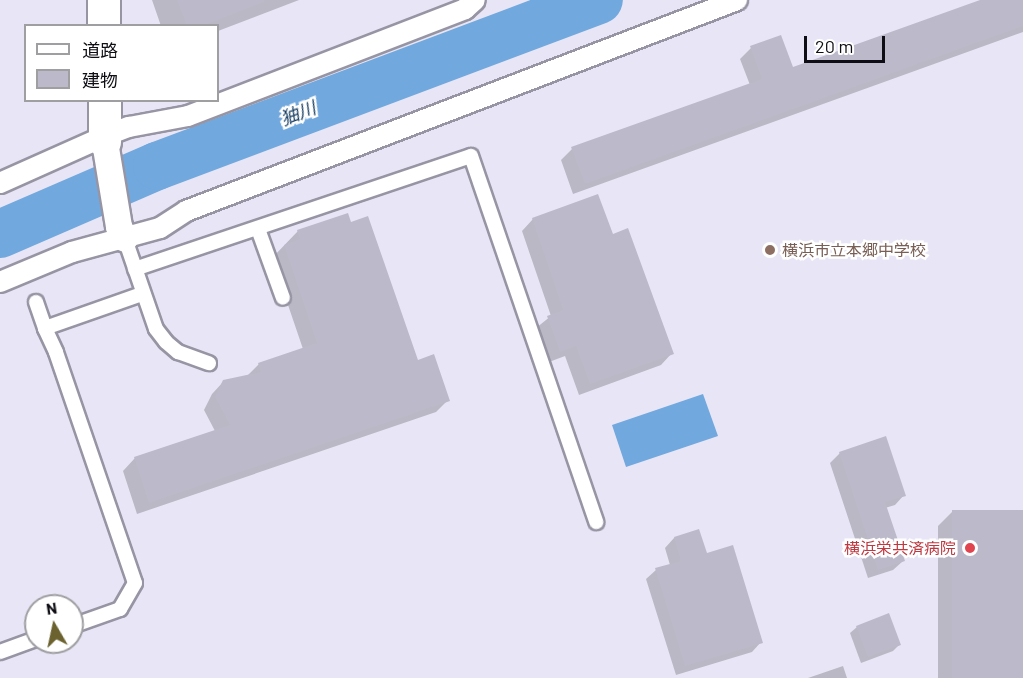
<!DOCTYPE html>
<html>
<head>
<meta charset="utf-8">
<style>
  body { margin:0 }
  #map { position:relative; width:1023px; height:678px; overflow:hidden; background:#e8e6f6; font-family:Barlow,"Noto Sans JP",sans-serif }
  div>[style] { position:absolute }
  .water>* { inset:0; background:#71a8de }
  .shadow>* { inset:0; background:#0003 }
  .river>* { height:48px; margin:-24px; padding:0 24px; transform-origin:24px; border-radius:24px; background:#71a8de }
  .building>* { inset:0; background:#bcbaca }
  .roads { filter:drop-shadow(2px 0 #9795a4) drop-shadow(-2px 0 #9795a4) drop-shadow(0 2px #9795a4) drop-shadow(0 -2px #9795a4) }
  .service>* { height:14px; margin:-7px; padding:0 7px; transform-origin:7px; border-radius:7px; background:#fff }
  .pedestrian>* { height:20px; margin:-10px; padding:0 10px; transform-origin:10px; border-radius:10px; background:#fff }
  .minor>* { height:26px; margin:-13px; padding:0 13px; transform-origin:13px; border-radius:13px; background:#fff }
  .tertiary>* { height:32px; margin:-16px; padding:0 16px; transform-origin:16px; border-radius:16px; background:#fff }
  .dots>* { width:16px; height:16px; translate:-50% -50%; box-sizing:border-box; border:3px solid #fff; border-radius:50% }
  span { translate:-50% -50%; white-space:nowrap; text-align:center; line-height:1.15; -webkit-text-stroke:5px #fff; paint-order:stroke }
  .education-label { font-size:16px; color:#785e54 }
  .left { translate:0 -50%; text-align:left }
  .health-label { font-size:16px; color:#be3a42 }
  .right { translate:-100% -50%; text-align:right }
  .water-label { font-size:18px; color:#153d61; font-style:italic }
  .legend { position:absolute; left:24px; top:24px; width:195px; height:78px; box-sizing:border-box; background:#fff; border:2px solid #9f9ea1; margin:0; padding:8px 10px; list-style:none; font-size:18px; color:#0e0d13 }
  .legend li { display:flex; align-items:center; gap:12px; height:30px }
  .legend b { width:30px; border:2px solid #9f9ea1 }
  .north { position:absolute; left:24px; top:594px; width:60px; height:60px; box-sizing:border-box; background:#fff; border:2px solid #9f9ea1; border-radius:50%; rotate:351deg; font-size:16px; font-weight:700; line-height:24px; text-align:center; color:#0e0d13 }
  .north::after { content:''; display:block; margin:auto; width:21px; height:27px; background:#6b622f; clip-path:polygon(50% 0,100% 100%,50% 72%,0 100%) }
  .scale { position:absolute; left:804px; top:36px; width:81px; height:27px; box-sizing:border-box; border:3px solid #0e0d13; border-top:0; padding-left:8px; font-size:18px; line-height:21px; white-space:nowrap; color:#0e0d13; -webkit-text-stroke:4px #fff; paint-order:stroke }
</style>
</head>
<body>
<div id="map">
  <div class="water">
    <i style="clip-path:polygon(703px 394px,718px 436px,626px 467px,612px 425px)"></i>
  </div>
  <div class="shadow">
    <i style="clip-path:polygon(152px 0,299px 0,218px 31px,218px 26px,161px 26px)"></i>
    <i style="clip-path:polygon(985px 0,1023px 0,1023px 32px,573px 194px,561px 160px,572px 149px,750px 85px,740px 59px,751px 48px,793px 69px)"></i>
    <i style="clip-path:polygon(533px 219px,612px 236px,672px 353px,661px 365px,579px 395px,565px 356px,549px 362px,536px 328px,551px 316px,522px 231px)"></i>
    <i style="clip-path:polygon(298px 231px,448px 400px,436px 412px,137px 514px,123px 471px,135px 458px,215px 431px,204px 410px,212px 394px,224px 381px,247px 376px,259px 364px,303px 349px,272px 258px)"></i>
    <i style="clip-path:polygon(840px 453px,904px 495px,895px 505px,885px 508px,903px 561px,893px 570px,868px 578px,830px 463px)"></i>
    <i style="clip-path:polygon(952px 512px,1023px 512px,1023px 678px,938px 678px,938px 526px)"></i>
    <i style="clip-path:polygon(698px 531px,706px 555px,761px 642px,752px 652px,676px 675px,646px 579px,656px 570px,670px 565px,665px 548px,674px 538px)"></i>
    <i style="clip-path:polygon(857px 627px,899px 645px,893px 651px,861px 663px,850px 633px)"></i>
    <i style="clip-path:polygon(843px 666px,847px 678px,808px 678px)"></i>
  </div>
  <div class="river">
    <i style="left:0;top:234px;width:171px;rotate:-23.4deg"></i>
    <i style="left:157px;top:166px;width:472px;rotate:-20.6deg"></i>
  </div>
  <div class="building">
    <i style="clip-path:polygon(177px 0,264px 0,264px 2px,202px 26px,187px 26px)"></i>
    <i style="clip-path:polygon(980px 0,1023px 0,1023px 26px,585px 184px,571px 147px,762px 79px,750px 46px,781px 35px,793px 67px)"></i>
    <i style="clip-path:polygon(598px 194px,613px 234px,628px 228px,674px 354px,590px 384px,576px 346px,560px 352px,547px 316px,563px 310px,532px 218px)"></i>
    <i style="clip-path:polygon(348px 213px,351px 222px,368px 216px,418px 360px,434px 354px,450px 401px,149px 503px,134px 457px,230px 425px,215px 397px,223px 380px,261px 372px,258px 363px,317px 343px,284px 245px,300px 239px,297px 230px)"></i>
    <i style="clip-path:polygon(886px 436px,906px 496px,885px 502px,905px 561px,878px 570px,839px 452px)"></i>
    <i style="clip-path:polygon(952px 510px,1023px 510px,1023px 678px,952px 678px)"></i>
    <i style="clip-path:polygon(699px 529px,707px 553px,733px 545px,763px 643px,685px 666px,655px 568px,681px 561px,674px 537px)"></i>
    <i style="clip-path:polygon(889px 613px,901px 645px,868px 657px,856px 626px)"></i>
  </div>
  <div class="roads">
    <div class="service">
      <i style="left:258px;top:229px;width:73px;rotate:70.1deg"></i>
      <i style="left:125px;top:239px;width:95px;rotate:71deg"></i>
      <i style="left:156px;top:329px;width:16px;rotate:52deg"></i>
      <i style="left:166px;top:342px;width:16px;rotate:40deg"></i>
      <i style="left:178px;top:352px;width:33px;rotate:20deg"></i>
      <i style="left:135px;top:269px;width:354px;rotate:-18.6deg"></i>
      <i style="left:471px;top:156px;width:387px;rotate:71.1deg"></i>
      <i style="left:36px;top:302px;width:28px;rotate:71deg"></i>
      <i style="left:72px;top:626px;width:51px;rotate:-19.5deg"></i>
      <i style="left:120px;top:609px;width:30px;rotate:-60deg"></i>
      <i style="left:135px;top:583px;width:244px;rotate:-108.9deg"></i>
      <i style="left:56px;top:352px;width:26px;rotate:-115deg"></i>
      <i style="left:45px;top:328px;width:103px;rotate:-19.3deg"></i>
      <i style="left:0;top:652px;width:38px;rotate:-20deg"></i>
    </div>
    <div class="pedestrian">
      <i style="left:0;top:183px;width:115px;rotate:-24.1deg"></i>
      <i style="left:105px;top:136px;width:26px;rotate:-21deg"></i>
      <i style="left:129px;top:127px;width:60px;rotate:-10.6deg"></i>
      <i style="left:188px;top:116px;width:297px;rotate:-21.1deg"></i>
      <i style="left:465px;top:9px;width:13px;rotate:-42deg"></i>
      <i style="left:0;top:282px;width:78px;rotate:-22.6deg"></i>
      <i style="left:72px;top:252px;width:91px;rotate:-15.3deg"></i>
      <i style="left:160px;top:228px;width:31px;rotate:-33deg"></i>
      <i style="left:186px;top:211px;width:590px;rotate:-20.95deg"></i>
    </div>
    <div class="minor">
      <i style="left:105px;top:142px;width:86px;rotate:80.6deg"></i>
      <i style="left:119px;top:227px;width:13px;rotate:63deg"></i>
    </div>
    <div class="tertiary">
      <i style="left:104px;top:0;width:26px;rotate:90deg"></i>
      <i style="left:105px;top:100px;width:42px;rotate:90deg"></i>
    </div>
  </div>
  <div class="dots">
    <i style="left:770px;top:250px;background:#8d6e63"></i>
    <i style="left:970px;top:548px;background:#e0444e"></i>
  </div>
  <div class="education-label">
    <span class="left" style="left:782px;top:250px">横浜市立本郷中学校</span>
  </div>
  <div class="health-label">
    <span class="right" style="left:956px;top:548px">横浜栄共済病院</span>
  </div>
  <div class="water-label">
    <span style="left:298px;top:113px;rotate:-21deg">㹨川</span>
  </div>
  <ul class="legend">
  <li><b style="height:8px;background:#fff"></b>道路</li>
  <li><b style="height:16px;background:#bcbaca"></b>建物</li>
  </ul>
  <div class="north">N</div>
  <div class="scale">20 m</div>
</div>
</body>
</html>
